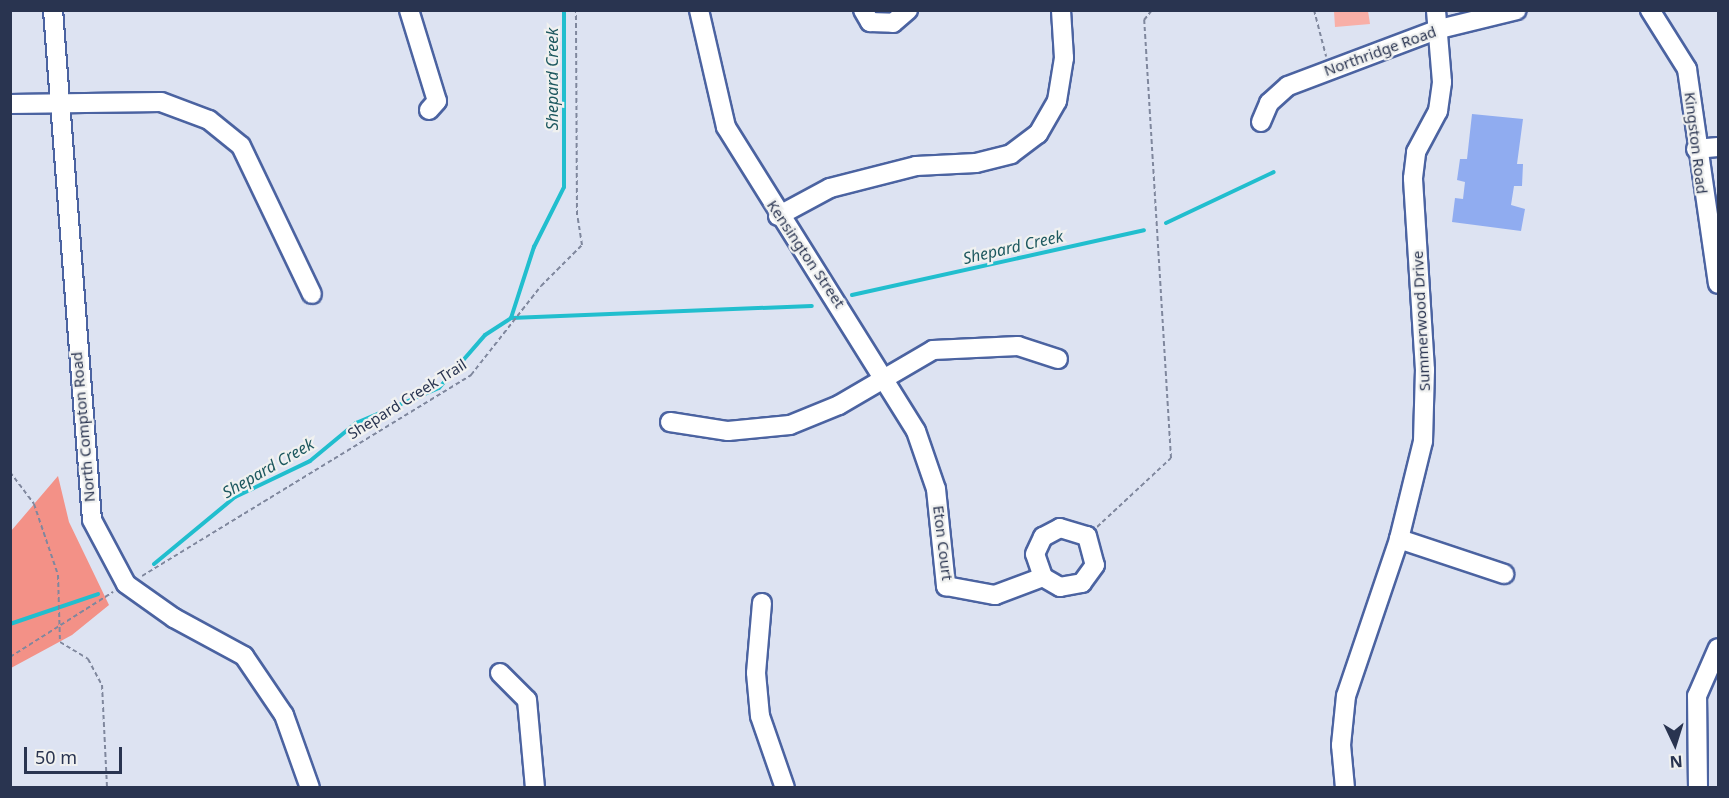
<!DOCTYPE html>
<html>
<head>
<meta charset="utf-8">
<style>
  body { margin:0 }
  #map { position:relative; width:1729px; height:798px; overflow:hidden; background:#dde3f2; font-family:"Noto Sans",sans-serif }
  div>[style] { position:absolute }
  .green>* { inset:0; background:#f8afa7 }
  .forest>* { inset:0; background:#f39187 }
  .stream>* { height:4px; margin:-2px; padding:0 2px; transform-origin:2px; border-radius:2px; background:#21bece }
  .building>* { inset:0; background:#90acf0 }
  .path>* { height:2px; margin-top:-1px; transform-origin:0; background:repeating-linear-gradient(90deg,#7f879d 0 4.5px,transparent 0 7.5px) }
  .roads { filter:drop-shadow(2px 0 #4b63a1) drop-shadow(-2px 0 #4b63a1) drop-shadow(0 2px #4b63a1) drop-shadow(0 -2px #4b63a1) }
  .minor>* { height:18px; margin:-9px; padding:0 9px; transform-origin:9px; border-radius:9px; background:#fff }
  span { translate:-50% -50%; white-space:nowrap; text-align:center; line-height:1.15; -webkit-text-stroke:4.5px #f0f1f0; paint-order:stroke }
  .street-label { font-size:15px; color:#293450 }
  .water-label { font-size:16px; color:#1d585f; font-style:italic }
  .frame { position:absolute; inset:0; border:12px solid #293450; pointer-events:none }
  .north { position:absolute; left:1645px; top:714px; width:60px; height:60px; -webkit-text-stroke:4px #f0f1f0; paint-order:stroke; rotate:176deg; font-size:16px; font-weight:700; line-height:24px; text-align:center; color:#293450 }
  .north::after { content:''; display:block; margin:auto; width:21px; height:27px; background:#293450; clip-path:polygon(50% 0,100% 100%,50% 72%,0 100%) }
  .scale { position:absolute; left:24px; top:747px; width:98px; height:27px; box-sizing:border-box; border:3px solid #293450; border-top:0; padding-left:8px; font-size:18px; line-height:21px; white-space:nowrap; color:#293450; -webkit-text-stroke:4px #f0f1f0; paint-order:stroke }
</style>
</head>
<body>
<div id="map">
  <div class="green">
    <i style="clip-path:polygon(1334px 11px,1368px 11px,1370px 24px,1335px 27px)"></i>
  </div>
  <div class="forest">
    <i style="clip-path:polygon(58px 476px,69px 522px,109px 605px,72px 635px,11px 668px,11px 531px)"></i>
  </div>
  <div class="stream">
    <i style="left:1166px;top:223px;width:119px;rotate:-25.3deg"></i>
    <i style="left:852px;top:295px;width:299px;rotate:-12.5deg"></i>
    <i style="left:511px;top:318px;width:75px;rotate:-72.1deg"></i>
    <i style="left:534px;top:247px;width:67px;rotate:-63.4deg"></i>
    <i style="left:564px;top:187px;width:177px;rotate:-90deg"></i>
    <i style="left:154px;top:564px;width:105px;rotate:-39.6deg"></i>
    <i style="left:235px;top:497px;width:83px;rotate:-25.6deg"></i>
    <i style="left:310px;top:461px;width:60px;rotate:-39.6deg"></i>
    <i style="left:356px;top:423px;width:90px;rotate:-22.9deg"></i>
    <i style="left:439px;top:388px;width:70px;rotate:-49deg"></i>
    <i style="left:485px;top:335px;width:31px;rotate:-33deg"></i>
    <i style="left:511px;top:318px;width:301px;rotate:-2.3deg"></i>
    <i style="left:10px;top:624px;width:93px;rotate:-18.8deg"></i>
  </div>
  <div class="building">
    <i style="clip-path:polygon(1472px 114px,1523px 119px,1517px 164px,1523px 164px,1522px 186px,1514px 186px,1511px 205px,1525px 209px,1521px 231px,1452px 222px,1455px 198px,1463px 199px,1465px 182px,1457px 180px,1460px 159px,1467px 159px)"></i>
  </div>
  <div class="path">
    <i style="left:1314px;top:10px;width:48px;rotate:75.4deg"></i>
    <i style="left:10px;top:472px;width:40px;rotate:53deg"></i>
    <i style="left:34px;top:504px;width:75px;rotate:71.3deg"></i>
    <i style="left:58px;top:575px;width:67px;rotate:88.3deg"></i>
    <i style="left:60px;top:642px;width:33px;rotate:31deg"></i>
    <i style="left:88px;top:659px;width:30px;rotate:62deg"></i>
    <i style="left:102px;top:685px;width:103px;rotate:87.2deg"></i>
    <i style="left:1097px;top:527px;width:101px;rotate:-43deg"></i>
    <i style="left:1171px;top:458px;width:439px;rotate:-93.5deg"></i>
    <i style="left:1144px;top:20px;width:13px;rotate:-51deg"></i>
    <i style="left:142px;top:576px;width:386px;rotate:-31.4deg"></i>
    <i style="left:471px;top:375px;width:113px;rotate:-51.8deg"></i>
    <i style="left:541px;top:286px;width:58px;rotate:-45deg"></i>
    <i style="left:582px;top:245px;width:30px;rotate:-99deg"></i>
    <i style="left:577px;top:215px;width:205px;rotate:-90.3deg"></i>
    <i style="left:10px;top:657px;width:122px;rotate:-32.3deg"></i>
  </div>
  <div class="roads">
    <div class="minor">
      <i style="left:53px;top:10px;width:511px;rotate:85.63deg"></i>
      <i style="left:92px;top:520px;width:72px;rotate:62deg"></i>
      <i style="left:126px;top:584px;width:59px;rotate:35.3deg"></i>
      <i style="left:174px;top:618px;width:80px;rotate:28.5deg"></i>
      <i style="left:244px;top:656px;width:71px;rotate:55.9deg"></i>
      <i style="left:284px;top:715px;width:77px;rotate:70.4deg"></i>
      <i style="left:409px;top:10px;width:95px;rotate:72.9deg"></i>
      <i style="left:437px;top:101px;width:12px;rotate:132deg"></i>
      <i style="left:699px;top:10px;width:120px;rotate:77deg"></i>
      <i style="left:726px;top:127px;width:358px;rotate:58deg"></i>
      <i style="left:916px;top:431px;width:61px;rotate:71deg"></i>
      <i style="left:936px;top:489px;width:98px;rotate:84.1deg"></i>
      <i style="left:946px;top:586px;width:50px;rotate:10.4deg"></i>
      <i style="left:995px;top:595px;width:51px;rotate:-20.6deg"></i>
      <i style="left:1043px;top:577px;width:24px;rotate:-109deg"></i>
      <i style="left:1035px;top:554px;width:19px;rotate:-65deg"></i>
      <i style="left:1043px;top:537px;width:19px;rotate:-28deg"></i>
      <i style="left:1060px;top:528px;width:28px;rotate:17deg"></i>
      <i style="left:1087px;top:536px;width:30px;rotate:75deg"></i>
      <i style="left:1095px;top:565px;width:22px;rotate:126deg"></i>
      <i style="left:1082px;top:583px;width:22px;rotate:170deg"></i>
      <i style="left:1060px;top:587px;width:20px;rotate:-150deg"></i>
      <i style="left:863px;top:10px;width:14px;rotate:60deg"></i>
      <i style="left:870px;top:22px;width:23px;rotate:2deg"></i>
      <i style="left:893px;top:23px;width:20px;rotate:-41deg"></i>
      <i style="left:1650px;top:10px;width:70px;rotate:57.9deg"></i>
      <i style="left:1687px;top:69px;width:217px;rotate:81.8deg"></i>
      <i style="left:10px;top:104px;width:151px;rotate:-0.8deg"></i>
      <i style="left:161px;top:102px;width:51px;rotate:20.6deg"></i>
      <i style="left:209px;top:120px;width:41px;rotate:39.1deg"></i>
      <i style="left:241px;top:146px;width:164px;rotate:64.4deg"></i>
      <i style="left:1261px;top:122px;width:21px;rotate:-67deg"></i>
      <i style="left:1269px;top:103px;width:25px;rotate:-42deg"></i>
      <i style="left:1288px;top:86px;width:161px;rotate:-20.7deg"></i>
      <i style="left:1439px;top:29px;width:80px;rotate:-13.7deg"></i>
      <i style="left:1696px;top:149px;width:22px;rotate:-5deg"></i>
      <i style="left:778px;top:216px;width:59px;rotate:-28.3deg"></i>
      <i style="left:830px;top:188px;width:89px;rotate:-14.3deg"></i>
      <i style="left:916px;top:166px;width:60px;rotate:-2.9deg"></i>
      <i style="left:976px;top:163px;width:36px;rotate:-14deg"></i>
      <i style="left:1011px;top:154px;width:34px;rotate:-37deg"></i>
      <i style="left:1038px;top:134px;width:38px;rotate:-60deg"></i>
      <i style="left:1057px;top:101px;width:44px;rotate:-80.8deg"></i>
      <i style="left:1064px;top:58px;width:48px;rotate:-93.6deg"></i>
      <i style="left:670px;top:422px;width:59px;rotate:8.8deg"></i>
      <i style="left:728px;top:431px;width:62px;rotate:-5.5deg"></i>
      <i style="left:790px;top:425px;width:53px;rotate:-22.2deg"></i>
      <i style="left:839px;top:405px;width:109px;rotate:-30.3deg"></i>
      <i style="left:933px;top:350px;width:85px;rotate:-2.7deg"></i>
      <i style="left:1018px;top:346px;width:42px;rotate:18deg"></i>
      <i style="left:1399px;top:539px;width:111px;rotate:18.4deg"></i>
      <i style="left:762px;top:603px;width:70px;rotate:94.9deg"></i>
      <i style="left:756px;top:673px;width:43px;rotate:84.7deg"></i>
      <i style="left:760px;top:716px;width:76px;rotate:70.9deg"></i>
      <i style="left:500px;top:673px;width:38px;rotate:45deg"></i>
      <i style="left:527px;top:700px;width:88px;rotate:84.8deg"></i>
      <i style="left:1345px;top:788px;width:43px;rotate:-95.3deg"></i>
      <i style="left:1341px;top:745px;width:49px;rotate:-84.2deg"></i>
      <i style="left:1346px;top:696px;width:166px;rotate:-71.3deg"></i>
      <i style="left:1399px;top:539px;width:101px;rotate:-76.2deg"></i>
      <i style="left:1423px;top:441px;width:71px;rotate:-88.4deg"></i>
      <i style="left:1425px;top:370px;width:192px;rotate:-93.6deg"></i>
      <i style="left:1413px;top:178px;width:26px;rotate:-83deg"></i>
      <i style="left:1416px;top:152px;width:47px;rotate:-61.8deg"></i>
      <i style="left:1438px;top:111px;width:29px;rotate:-82deg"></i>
      <i style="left:1442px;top:82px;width:72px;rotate:-94.8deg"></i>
      <i style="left:1698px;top:788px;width:92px;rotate:-90.6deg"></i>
      <i style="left:1697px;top:696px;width:52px;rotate:-66.4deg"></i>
    </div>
  </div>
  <div class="street-label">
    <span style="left:1380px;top:51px;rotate:-20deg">Northridge Road</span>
    <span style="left:1696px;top:143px;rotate:83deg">Kingston Road</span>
    <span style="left:806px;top:254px;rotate:56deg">Kensington Street</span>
    <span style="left:1421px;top:321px;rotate:-93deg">Summerwood Drive</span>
    <span style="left:407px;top:399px;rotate:-32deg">Shepard Creek Trail</span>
    <span style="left:83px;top:427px;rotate:-95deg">North Compton Road</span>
    <span style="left:943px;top:543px;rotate:83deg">Eton Court</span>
  </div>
  <div class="water-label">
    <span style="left:552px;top:79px;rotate:-90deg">Shepard Creek</span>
    <span style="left:1013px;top:247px;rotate:-13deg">Shepard Creek</span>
    <span style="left:268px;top:468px;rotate:-30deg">Shepard Creek</span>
  </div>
  <div class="frame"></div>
  <div class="north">N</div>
  <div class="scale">50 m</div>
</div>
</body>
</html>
